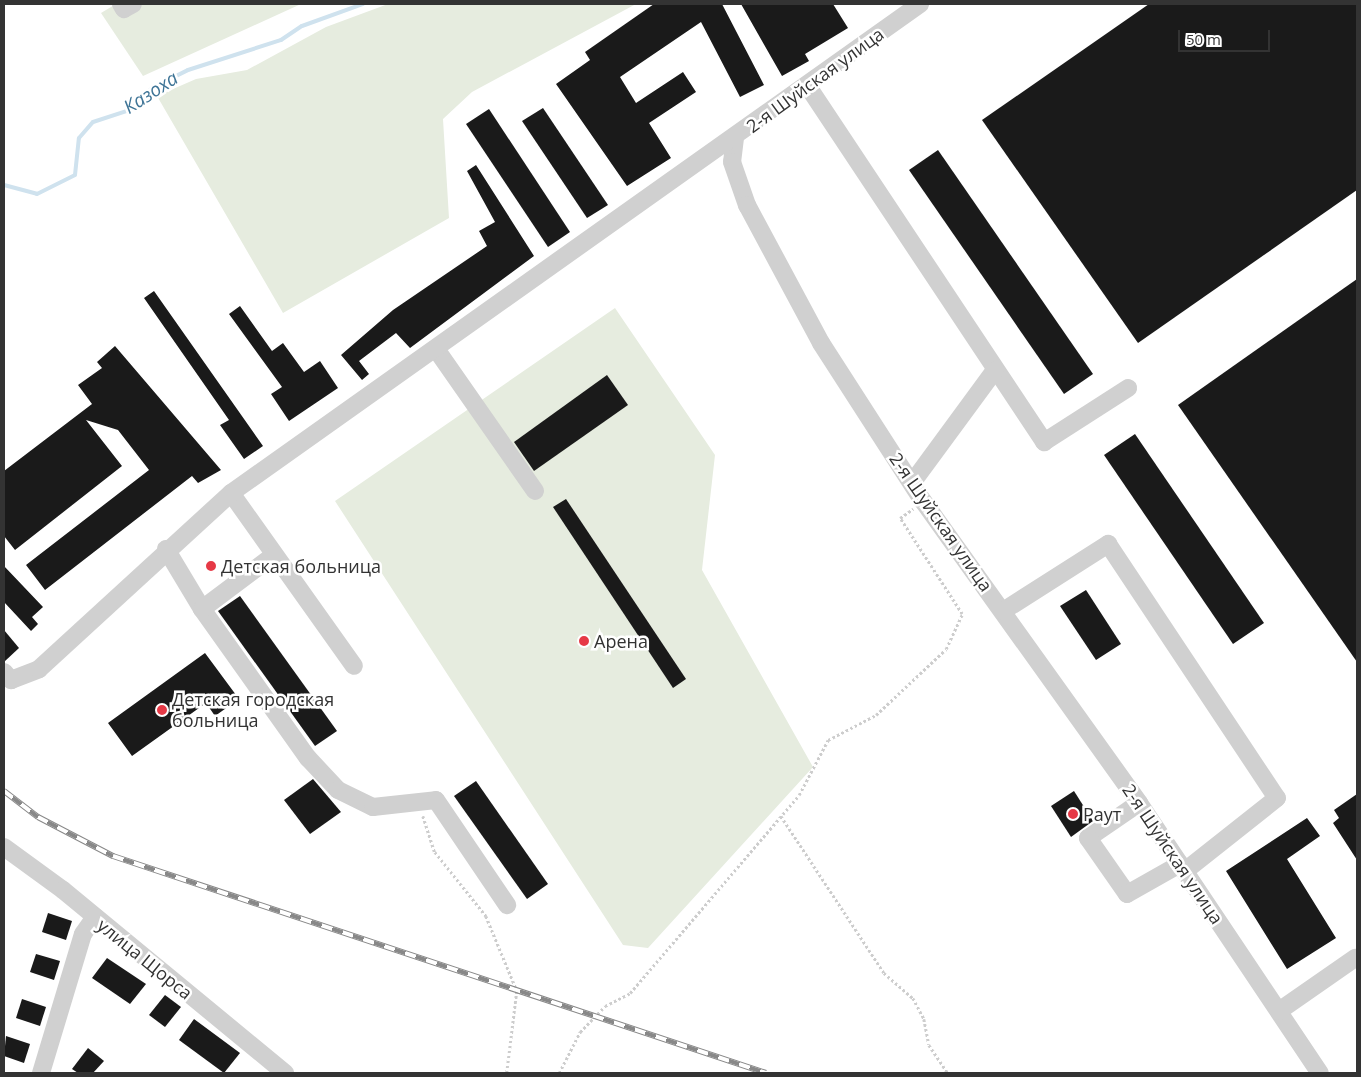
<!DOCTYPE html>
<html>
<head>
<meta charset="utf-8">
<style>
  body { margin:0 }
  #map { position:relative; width:1361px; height:1077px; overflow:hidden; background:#fff; font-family:"Open Sans",sans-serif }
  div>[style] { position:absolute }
  .green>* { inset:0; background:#e6ecdf }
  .stream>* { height:4px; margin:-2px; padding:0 2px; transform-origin:2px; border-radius:2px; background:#cfe2ee }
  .building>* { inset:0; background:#1a1a1a }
  .path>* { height:2.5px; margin-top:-1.25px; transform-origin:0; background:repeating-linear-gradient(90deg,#cdcdcd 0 2.5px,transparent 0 5px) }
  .minor>* { height:18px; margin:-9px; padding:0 9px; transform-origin:9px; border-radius:9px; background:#d0d0d0 }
  .rail>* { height:5.5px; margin-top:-2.75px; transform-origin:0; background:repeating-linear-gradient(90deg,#fff 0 11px,#888 0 22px); box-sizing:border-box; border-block:1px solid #888 }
  .dots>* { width:14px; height:14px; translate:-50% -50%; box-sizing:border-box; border:2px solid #fff; border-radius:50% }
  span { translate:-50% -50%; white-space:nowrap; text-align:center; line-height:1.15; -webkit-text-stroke:5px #fff; paint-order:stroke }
  .street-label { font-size:18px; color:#333 }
  .poi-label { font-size:18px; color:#333 }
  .left { translate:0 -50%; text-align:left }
  .water-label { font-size:19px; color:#3f7597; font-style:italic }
  .frame { position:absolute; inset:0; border:5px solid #333; pointer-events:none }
  .scale { position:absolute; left:1178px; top:30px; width:92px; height:22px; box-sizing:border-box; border:2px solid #333; border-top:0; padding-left:6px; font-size:15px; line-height:18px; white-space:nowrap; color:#333; -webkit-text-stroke:4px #fff; paint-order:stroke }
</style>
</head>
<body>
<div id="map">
  <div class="green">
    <i style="clip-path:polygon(116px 4px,301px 4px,143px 76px,101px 13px)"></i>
    <i style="clip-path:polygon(388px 4px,636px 4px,472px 92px,443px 119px,449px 218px,283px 313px,157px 96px,196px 79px,247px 70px,326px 27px)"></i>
    <i style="clip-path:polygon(615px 308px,715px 455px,702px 570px,813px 767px,648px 948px,623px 945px,335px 501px)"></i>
  </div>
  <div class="stream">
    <i style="left:4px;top:185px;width:34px;rotate:15deg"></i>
    <i style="left:37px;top:194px;width:42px;rotate:-26.6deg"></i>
    <i style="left:75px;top:175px;width:37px;rotate:-84deg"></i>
    <i style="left:79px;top:138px;width:21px;rotate:-49deg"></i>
    <i style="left:93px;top:122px;width:39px;rotate:-18deg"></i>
    <i style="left:130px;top:110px;width:31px;rotate:-45deg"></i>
    <i style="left:152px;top:88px;width:40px;rotate:-26.6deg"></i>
    <i style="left:188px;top:70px;width:98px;rotate:-17.9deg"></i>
    <i style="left:281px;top:40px;width:25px;rotate:-34deg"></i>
    <i style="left:302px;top:26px;width:65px;rotate:-19.8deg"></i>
  </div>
  <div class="building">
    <i style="clip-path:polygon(654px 4px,722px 4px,764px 85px,740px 97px,701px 22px,620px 77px,636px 103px,683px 72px,696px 92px,649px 123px,671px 158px,627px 186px,556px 84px,590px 60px,585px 52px)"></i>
    <i style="clip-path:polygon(741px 4px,833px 4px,848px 28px,805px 54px,809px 61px,782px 76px)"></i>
    <i style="clip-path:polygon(1149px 4px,1357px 4px,1357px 190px,1138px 343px,982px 120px)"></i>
    <i style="clip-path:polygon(543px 108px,608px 205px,587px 218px,522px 121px)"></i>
    <i style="clip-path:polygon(489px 109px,570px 232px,548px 247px,466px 124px)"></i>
    <i style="clip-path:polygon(938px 150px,1093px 374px,1064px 394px,909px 170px)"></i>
    <i style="clip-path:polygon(476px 165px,534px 256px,410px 348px,396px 333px,359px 361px,369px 374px,362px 380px,341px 355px,393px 310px,487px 246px,479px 231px,495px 222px,467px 171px)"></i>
    <i style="clip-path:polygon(1357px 279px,1357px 662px,1178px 405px)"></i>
    <i style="clip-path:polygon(154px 291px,263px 446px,244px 459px,220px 425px,229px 420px,144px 298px)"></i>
    <i style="clip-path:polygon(240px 306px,272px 351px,283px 343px,304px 372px,320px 361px,338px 388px,289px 421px,271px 394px,282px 387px,229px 314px)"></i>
    <i style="clip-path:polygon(115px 346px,221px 470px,198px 483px,192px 476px,45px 590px,26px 565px,149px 470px,118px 430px,86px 420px,122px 466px,15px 550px,4px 536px,4px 471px,92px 404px,78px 385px,102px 368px,97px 362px)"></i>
    <i style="clip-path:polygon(607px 375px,628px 405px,534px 471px,514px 442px)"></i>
    <i style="clip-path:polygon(1135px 434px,1264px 623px,1233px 644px,1104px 455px)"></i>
    <i style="clip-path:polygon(566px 499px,686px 679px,673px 688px,553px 507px)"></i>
    <i style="clip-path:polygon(4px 566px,43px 607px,32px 617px,38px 624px,31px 631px,4px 602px)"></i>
    <i style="clip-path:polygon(1086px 590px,1121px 644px,1096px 660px,1060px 606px)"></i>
    <i style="clip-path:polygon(240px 596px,337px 731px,315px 746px,218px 611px)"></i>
    <i style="clip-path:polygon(4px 630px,19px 648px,4px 662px)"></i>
    <i style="clip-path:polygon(205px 653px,239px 699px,215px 716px,206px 703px,132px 756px,108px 723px)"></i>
    <i style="clip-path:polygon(313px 779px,341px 812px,310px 834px,284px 800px)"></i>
    <i style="clip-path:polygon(476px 781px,548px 884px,527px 899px,454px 796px)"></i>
    <i style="clip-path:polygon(1074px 791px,1093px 821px,1071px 837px,1051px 806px)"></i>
    <i style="clip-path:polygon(1357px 794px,1357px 860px,1333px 823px,1339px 818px,1334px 810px)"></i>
    <i style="clip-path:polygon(1307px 818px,1320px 836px,1287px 859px,1336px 938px,1287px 969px,1226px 871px)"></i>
    <i style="clip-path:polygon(48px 913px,72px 921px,66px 940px,42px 932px)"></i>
    <i style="clip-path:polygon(36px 954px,60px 961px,54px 980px,30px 972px)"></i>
    <i style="clip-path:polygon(107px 958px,146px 984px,130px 1004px,92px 978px)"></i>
    <i style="clip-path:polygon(165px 995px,181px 1007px,165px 1027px,149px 1015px)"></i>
    <i style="clip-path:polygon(22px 999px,46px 1007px,40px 1026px,16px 1018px)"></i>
    <i style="clip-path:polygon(194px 1019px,240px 1053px,224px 1073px,179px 1040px)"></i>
    <i style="clip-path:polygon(6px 1036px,30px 1044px,24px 1063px,4px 1056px)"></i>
    <i style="clip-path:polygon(88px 1048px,104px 1061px,93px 1073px,78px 1073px,72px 1069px)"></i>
  </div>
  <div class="path">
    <i style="left:423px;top:816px;width:38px;rotate:72deg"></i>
    <i style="left:435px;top:852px;width:82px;rotate:51.4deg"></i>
    <i style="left:486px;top:916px;width:81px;rotate:67.5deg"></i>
    <i style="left:517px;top:991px;width:83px;rotate:97deg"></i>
    <i style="left:781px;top:816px;width:188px;rotate:56.7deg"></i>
    <i style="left:884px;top:973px;width:38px;rotate:41deg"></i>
    <i style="left:913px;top:998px;width:24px;rotate:62deg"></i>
    <i style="left:924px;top:1019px;width:26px;rotate:79deg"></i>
    <i style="left:929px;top:1045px;width:34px;rotate:56deg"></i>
    <i style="left:559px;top:1073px;width:46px;rotate:-62.9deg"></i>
    <i style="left:580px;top:1032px;width:36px;rotate:-46deg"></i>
    <i style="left:605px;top:1006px;width:28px;rotate:-27deg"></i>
    <i style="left:630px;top:993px;width:260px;rotate:-49.5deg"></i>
    <i style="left:799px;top:795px;width:62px;rotate:-62.2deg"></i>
    <i style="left:828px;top:740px;width:54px;rotate:-27.5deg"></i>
    <i style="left:876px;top:715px;width:96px;rotate:-43.3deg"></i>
    <i style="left:946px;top:649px;width:38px;rotate:-65deg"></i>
    <i style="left:962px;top:614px;width:114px;rotate:-122.9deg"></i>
    <i style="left:900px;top:518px;width:16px;rotate:-35deg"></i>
  </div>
  <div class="minor">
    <i style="left:121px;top:4px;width:6px;rotate:59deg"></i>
    <i style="left:124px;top:9px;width:10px;rotate:-29deg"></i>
    <i style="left:807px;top:85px;width:429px;rotate:56.4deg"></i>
    <i style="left:1044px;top:442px;width:100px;rotate:-32.7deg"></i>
    <i style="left:735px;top:138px;width:24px;rotate:97deg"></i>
    <i style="left:732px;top:162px;width:46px;rotate:70.8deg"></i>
    <i style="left:747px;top:205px;width:157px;rotate:61.8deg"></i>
    <i style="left:821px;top:343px;width:188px;rotate:57.2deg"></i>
    <i style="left:923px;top:501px;width:371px;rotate:54.4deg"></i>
    <i style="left:1139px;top:803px;width:325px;rotate:56.2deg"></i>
    <i style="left:436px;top:349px;width:173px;rotate:55.1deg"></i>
    <i style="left:912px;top:483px;width:140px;rotate:-53.7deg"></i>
    <i style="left:231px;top:493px;width:212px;rotate:54.6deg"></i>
    <i style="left:166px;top:549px;width:70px;rotate:59deg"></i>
    <i style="left:202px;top:609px;width:183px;rotate:54.6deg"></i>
    <i style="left:308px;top:758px;width:44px;rotate:46.8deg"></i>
    <i style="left:338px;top:790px;width:39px;rotate:26deg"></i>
    <i style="left:373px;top:807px;width:63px;rotate:-6.3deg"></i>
    <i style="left:436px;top:800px;width:127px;rotate:55.9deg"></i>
    <i style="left:202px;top:609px;width:90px;rotate:-36.9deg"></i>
    <i style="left:1003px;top:611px;width:125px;rotate:-32.5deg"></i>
    <i style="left:1108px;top:544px;width:305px;rotate:56.4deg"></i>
    <i style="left:1277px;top:798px;width:117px;rotate:141.6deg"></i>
    <i style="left:4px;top:672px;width:11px;rotate:49deg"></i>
    <i style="left:11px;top:680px;width:30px;rotate:-21deg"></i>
    <i style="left:39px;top:669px;width:260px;rotate:-42.5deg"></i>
    <i style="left:231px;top:493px;width:845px;rotate:-35.36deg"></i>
    <i style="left:1139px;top:803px;width:62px;rotate:145.5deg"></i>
    <i style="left:1088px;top:838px;width:68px;rotate:55.1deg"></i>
    <i style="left:1127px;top:894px;width:61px;rotate:-29.5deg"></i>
    <i style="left:4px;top:847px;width:73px;rotate:36.1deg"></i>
    <i style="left:63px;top:890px;width:288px;rotate:39.5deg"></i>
    <i style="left:1279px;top:1011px;width:93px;rotate:-34.9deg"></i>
    <i style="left:41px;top:1073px;width:145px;rotate:-73.2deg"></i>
    <i style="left:83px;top:934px;width:21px;rotate:-55deg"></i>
  </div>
  <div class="rail">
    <i style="left:4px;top:791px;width:43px;rotate:37.4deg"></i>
    <i style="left:38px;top:817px;width:85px;rotate:27.5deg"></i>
    <i style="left:113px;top:856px;width:688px;rotate:18.38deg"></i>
  </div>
  <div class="dots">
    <i style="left:211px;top:566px;background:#e63946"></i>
    <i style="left:584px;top:641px;background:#e63946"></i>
    <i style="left:162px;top:710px;background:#e63946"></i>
    <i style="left:1073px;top:814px;background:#e63946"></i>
  </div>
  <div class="street-label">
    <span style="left:815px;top:80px;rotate:-36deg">2-я Шуйская улица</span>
    <span style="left:941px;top:522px;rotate:55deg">2-я Шуйская улица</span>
    <span style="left:1173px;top:854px;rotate:56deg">2-я Шуйская улица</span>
    <span style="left:145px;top:959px;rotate:39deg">улица Щорса</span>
  </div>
  <div class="poi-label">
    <span class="left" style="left:221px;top:566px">Детская больница</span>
    <span class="left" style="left:594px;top:641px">Арена</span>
    <span class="left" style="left:172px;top:710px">Детская городская<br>больница</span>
    <span class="left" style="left:1083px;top:814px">Раут</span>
  </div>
  <div class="water-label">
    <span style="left:151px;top:93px;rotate:-33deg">Казоха</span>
  </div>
  <div class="frame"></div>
  <div class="scale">50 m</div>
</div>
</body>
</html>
